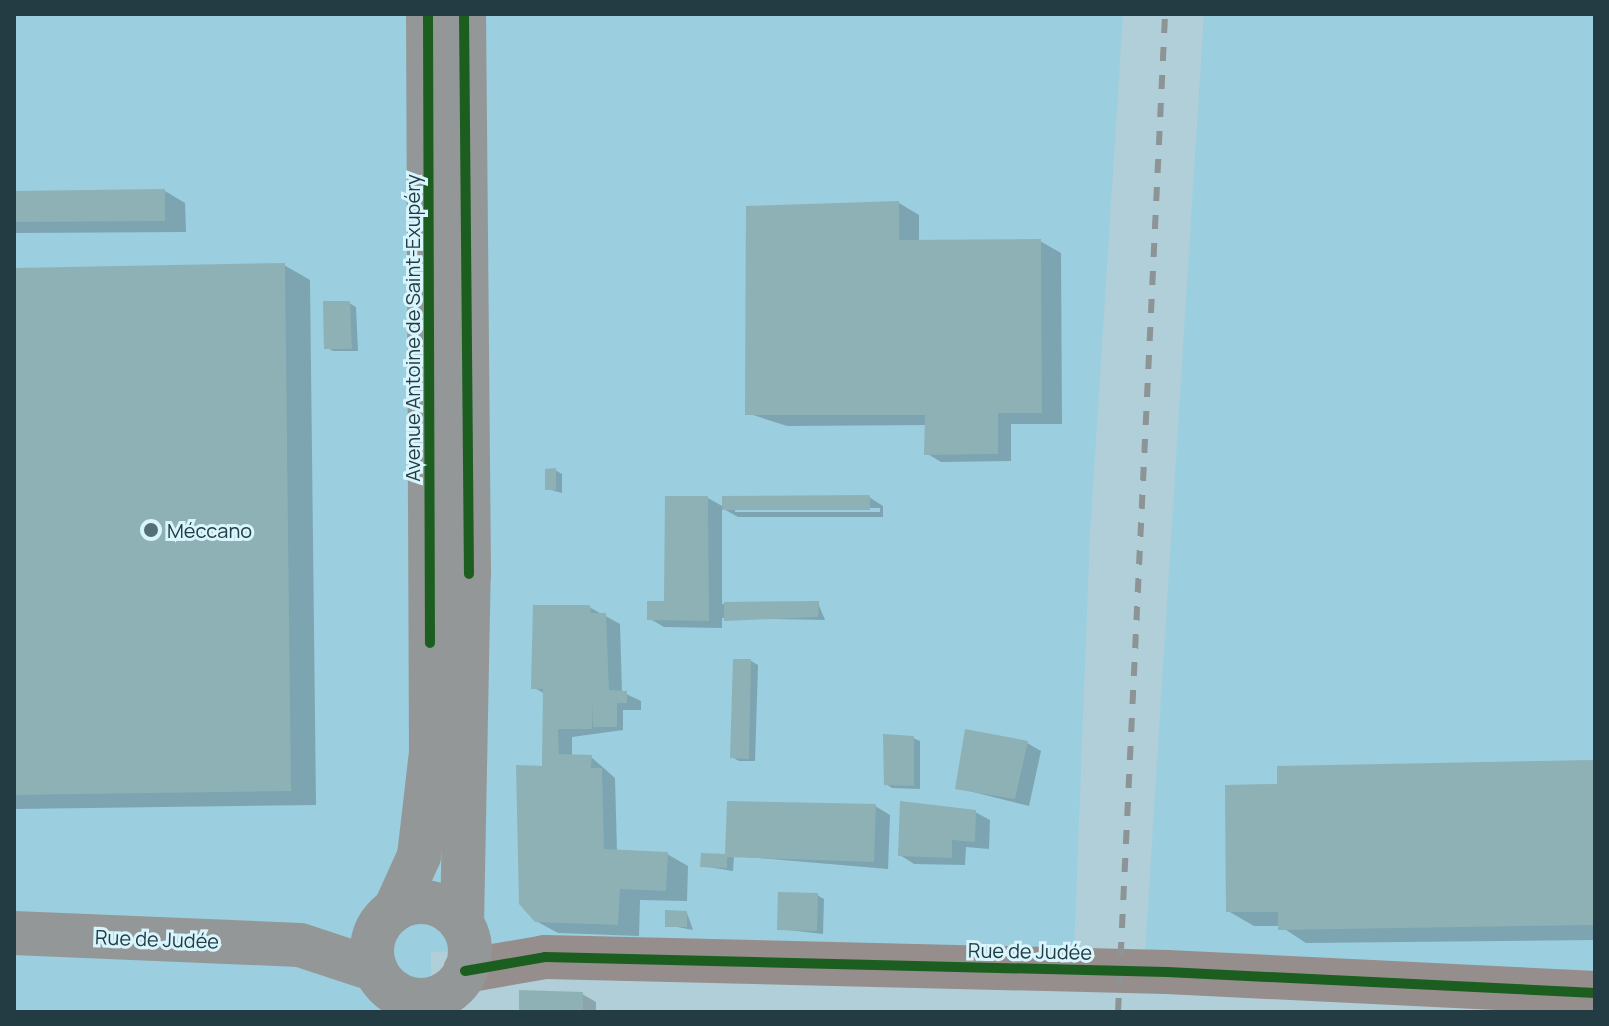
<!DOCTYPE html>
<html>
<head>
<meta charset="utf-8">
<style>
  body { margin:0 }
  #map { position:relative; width:1609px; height:1026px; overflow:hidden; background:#b0cfd8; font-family:Manrope,sans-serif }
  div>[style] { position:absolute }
  .built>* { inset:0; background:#9bcede }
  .shadow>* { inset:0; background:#0003 }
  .building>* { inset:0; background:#8db1b5 }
  .street>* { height:44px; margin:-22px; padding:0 22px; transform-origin:22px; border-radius:22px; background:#958e8d }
  .secondary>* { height:44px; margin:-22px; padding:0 22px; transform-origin:22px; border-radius:22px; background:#949797 }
  .secondary>.ring { margin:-22px; padding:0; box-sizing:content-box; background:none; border:44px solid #949797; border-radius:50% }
  .rail>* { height:6px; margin-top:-3px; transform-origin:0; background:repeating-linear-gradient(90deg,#8c9496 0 14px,transparent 0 28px) }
  .cycleway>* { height:10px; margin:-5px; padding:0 5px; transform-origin:5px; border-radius:5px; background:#1b5e20 }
  .dots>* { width:22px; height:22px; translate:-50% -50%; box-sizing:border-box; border:4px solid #d8f5fd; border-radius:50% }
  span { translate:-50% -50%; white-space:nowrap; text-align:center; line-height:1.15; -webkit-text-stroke:6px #d8f5fd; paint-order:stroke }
  .street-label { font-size:20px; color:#233b42 }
  .poi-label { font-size:20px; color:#233b42 }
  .left { translate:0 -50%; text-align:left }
  .frame { position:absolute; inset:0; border:16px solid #233b42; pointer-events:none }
</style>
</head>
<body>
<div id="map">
  <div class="built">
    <i style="clip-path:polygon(14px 14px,1123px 14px,1090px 533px,1074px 951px,431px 952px,431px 1012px,14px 1012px)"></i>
    <i style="clip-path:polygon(1204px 14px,1595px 14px,1595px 975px,1144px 972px)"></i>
  </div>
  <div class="shadow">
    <i style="clip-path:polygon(165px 191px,185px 203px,186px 232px,14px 233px,14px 193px)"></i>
    <i style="clip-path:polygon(899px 203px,919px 215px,919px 242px,1040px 241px,1061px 253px,1062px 424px,1011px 424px,1011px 461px,941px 462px,926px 453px,927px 425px,787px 426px,747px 413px)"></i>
    <i style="clip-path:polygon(284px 265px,310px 280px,316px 805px,14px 809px,14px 270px)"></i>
    <i style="clip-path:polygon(349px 303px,356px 307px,358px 351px,333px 351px,326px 347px)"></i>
    <i style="clip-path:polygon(555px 470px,562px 474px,562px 493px,547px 489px)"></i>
    <i style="clip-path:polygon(evenodd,869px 497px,883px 506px,883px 517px,738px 517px,722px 508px,722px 604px,818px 603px,825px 620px,722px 618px,722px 628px,664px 627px,650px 619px,666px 603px,708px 498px,724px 507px,869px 497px,735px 508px,880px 508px,880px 512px,735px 512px,735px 508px)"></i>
    <i style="clip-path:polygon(589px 607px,620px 624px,622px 692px,641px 701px,641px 710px,623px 710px,623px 730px,572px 737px,572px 757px,591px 757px,615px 778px,617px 852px,667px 854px,688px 866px,687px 901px,640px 900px,639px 936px,558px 933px,536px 921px,545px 694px,533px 687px)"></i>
    <i style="clip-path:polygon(751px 661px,758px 665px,755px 761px,739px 761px,732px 757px)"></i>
    <i style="clip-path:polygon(913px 738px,920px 741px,920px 789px,892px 788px,886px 784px)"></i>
    <i style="clip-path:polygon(1027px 743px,1041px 751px,1029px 806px,957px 788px)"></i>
    <i style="clip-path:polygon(1595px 762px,1595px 940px,1306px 943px,1280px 926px,1254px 926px,1228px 911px,1279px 786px)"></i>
    <i style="clip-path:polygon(875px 806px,890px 815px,888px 869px,734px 856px,733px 871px,702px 866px)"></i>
    <i style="clip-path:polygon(975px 812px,990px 820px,989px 849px,966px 847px,965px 865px,914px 864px,900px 855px)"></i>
    <i style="clip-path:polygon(817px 895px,824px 899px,823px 934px,779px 929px)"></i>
    <i style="clip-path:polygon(687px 913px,693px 930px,667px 925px)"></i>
    <i style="clip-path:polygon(582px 994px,596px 1002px,596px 1012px,521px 1012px)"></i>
  </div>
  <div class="building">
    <i style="clip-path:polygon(165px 189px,165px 221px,14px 222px,14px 191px)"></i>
    <i style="clip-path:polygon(899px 201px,899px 240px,1041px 239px,1042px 413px,998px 413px,998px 454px,924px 455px,925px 415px,745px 415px,746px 206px)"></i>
    <i style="clip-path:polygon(285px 263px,291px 791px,14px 795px,14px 268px)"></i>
    <i style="clip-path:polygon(323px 301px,350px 301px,352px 349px,324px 349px)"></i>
    <i style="clip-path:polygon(556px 468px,556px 490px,545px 490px,545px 469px)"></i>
    <i style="clip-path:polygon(870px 495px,870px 510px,722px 510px,722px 496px)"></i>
    <i style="clip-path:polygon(665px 496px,708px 496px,709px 621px,647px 620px,647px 601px,664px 601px)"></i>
    <i style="clip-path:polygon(819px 601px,818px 617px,724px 621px,724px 602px)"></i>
    <i style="clip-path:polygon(533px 605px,590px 605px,591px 613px,606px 613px,609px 690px,627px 691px,627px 703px,617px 703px,617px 727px,593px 727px,592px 703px,592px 729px,558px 729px,559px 754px,592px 755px,591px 768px,602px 768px,604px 849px,668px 852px,666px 891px,620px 889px,618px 925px,535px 922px,519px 904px,516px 765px,542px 766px,543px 689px,531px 689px)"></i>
    <i style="clip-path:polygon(733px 659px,751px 659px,749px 759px,730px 758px)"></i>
    <i style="clip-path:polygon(965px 729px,1028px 741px,1015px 799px,955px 789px)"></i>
    <i style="clip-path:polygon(883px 734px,914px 736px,914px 786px,884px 785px)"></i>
    <i style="clip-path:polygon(1595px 760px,1595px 925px,1278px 930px,1278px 912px,1226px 912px,1225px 785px,1277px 784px,1277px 766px)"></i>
    <i style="clip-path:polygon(727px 801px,876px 804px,874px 862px,727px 857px,727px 868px,700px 867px,701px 853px,725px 854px)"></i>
    <i style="clip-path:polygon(900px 801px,976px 810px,975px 842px,952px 840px,952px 858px,898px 856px)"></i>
    <i style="clip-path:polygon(778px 892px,818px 893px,817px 931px,777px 930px)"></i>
    <i style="clip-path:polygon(665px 910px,687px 911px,687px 927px,665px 927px)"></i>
    <i style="clip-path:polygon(519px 990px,583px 992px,583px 1012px,519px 1012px)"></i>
  </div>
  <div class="street">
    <i style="left:465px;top:971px;width:81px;rotate:-9.9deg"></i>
    <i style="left:545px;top:957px;width:622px;rotate:1.38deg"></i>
    <i style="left:1167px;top:972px;width:429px;rotate:2.8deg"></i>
  </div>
  <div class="secondary">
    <i class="ring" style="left:372px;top:902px;width:54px;height:54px"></i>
    <i style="left:395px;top:909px;width:58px;rotate:-65.6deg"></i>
    <i style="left:419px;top:856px;width:104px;rotate:-83.4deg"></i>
    <i style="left:431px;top:753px;width:739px;rotate:-90.23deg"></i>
    <i style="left:462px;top:924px;width:350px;rotate:-88.9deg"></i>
    <i style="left:469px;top:574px;width:560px;rotate:-90.51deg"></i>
    <i style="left:14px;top:933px;width:286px;rotate:2.4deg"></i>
    <i style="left:300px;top:945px;width:80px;rotate:18.2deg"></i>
  </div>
  <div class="rail">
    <i style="left:1118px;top:1012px;width:999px;rotate:-87.3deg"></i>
  </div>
  <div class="cycleway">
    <i style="left:428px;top:14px;width:629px;rotate:89.82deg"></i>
    <i style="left:464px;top:14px;width:560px;rotate:89.49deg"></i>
    <i style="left:465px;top:971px;width:81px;rotate:-9.9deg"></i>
    <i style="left:545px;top:957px;width:622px;rotate:1.38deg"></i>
    <i style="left:1167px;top:972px;width:429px;rotate:2.8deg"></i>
  </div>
  <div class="dots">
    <i style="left:151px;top:530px;background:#546f76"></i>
  </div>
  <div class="street-label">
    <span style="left:412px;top:328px;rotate:-90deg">Avenue Antoine de Saint-Exupéry</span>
    <span style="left:157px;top:939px;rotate:2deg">Rue de Judée</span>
    <span style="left:1030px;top:951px;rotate:1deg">Rue de Judée</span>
  </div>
  <div class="poi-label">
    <span class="left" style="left:167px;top:530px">Méccano</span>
  </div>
  <div class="frame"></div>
</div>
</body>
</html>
